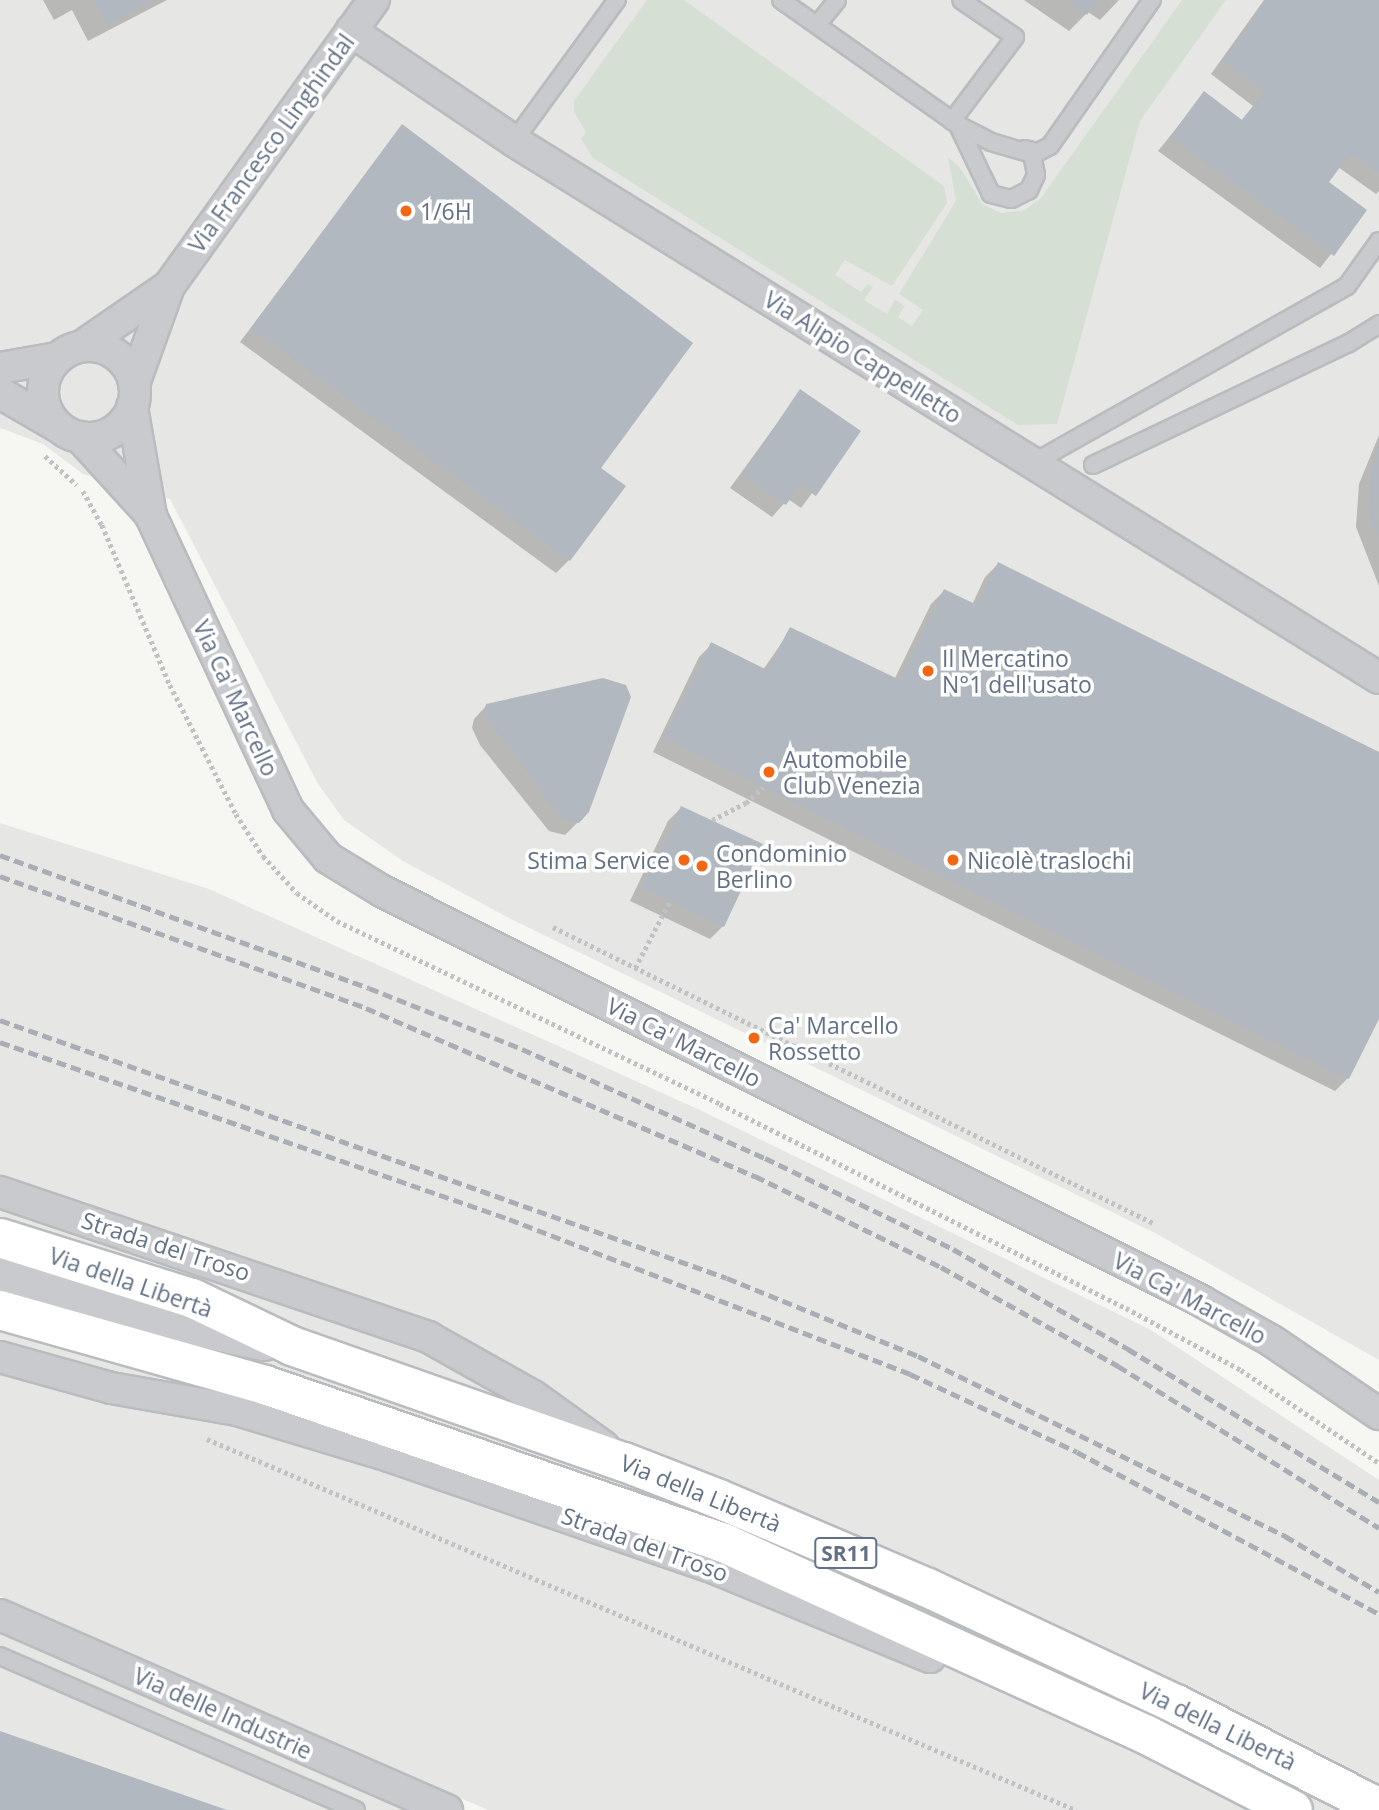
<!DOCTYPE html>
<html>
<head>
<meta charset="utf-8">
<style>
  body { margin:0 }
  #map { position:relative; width:1379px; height:1810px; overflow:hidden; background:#f6f6f2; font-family:"Open Sans",sans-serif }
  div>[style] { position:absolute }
  .built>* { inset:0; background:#e6e7e5 }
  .green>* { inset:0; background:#d5dfd3 }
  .shadow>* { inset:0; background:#0003 }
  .building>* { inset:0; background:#b2b8bf }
  .path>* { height:4.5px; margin-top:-2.25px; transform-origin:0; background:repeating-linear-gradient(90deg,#c0c2c4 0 3.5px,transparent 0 7px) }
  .roads { filter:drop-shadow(2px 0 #b9bcbf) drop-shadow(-2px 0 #b9bcbf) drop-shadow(0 2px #b9bcbf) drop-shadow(0 -2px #b9bcbf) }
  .service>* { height:16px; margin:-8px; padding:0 8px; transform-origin:8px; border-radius:8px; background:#c8cace }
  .minor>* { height:30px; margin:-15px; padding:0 15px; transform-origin:15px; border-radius:15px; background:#c8cace }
  .minor>.ring { margin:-15px; padding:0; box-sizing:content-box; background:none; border:30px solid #c8cace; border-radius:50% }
  .tertiary>* { height:37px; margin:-18.5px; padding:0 18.5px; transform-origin:18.5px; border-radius:18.5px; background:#c8cace }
  .trunk>* { height:38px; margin:-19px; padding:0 19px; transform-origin:19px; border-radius:19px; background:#fff }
  .rail>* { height:5px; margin-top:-2.5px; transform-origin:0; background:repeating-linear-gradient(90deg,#a9adb4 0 10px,transparent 0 15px) }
  .dots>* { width:19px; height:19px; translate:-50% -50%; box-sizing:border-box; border:4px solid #fff; border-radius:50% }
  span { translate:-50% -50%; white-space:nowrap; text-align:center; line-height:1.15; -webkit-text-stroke:7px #fff; paint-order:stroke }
  .shield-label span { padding:2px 5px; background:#fff; border:2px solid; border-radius:5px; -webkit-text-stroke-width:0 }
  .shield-label { font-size:21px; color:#627186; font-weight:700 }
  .street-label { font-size:23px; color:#627186 }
  .poi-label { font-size:23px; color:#627186 }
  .left { translate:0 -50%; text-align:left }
  .right { translate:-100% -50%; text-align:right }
</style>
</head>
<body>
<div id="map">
  <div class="built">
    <i style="clip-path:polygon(0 0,1379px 0,1379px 1360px,1157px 1234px,513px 920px,403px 861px,344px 820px,318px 784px,170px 499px,83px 474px,43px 444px,0 428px)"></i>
    <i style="clip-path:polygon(0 823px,209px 889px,700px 1110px,1151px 1330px,1379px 1480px,1379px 1810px,488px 1810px,0 1596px)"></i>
    <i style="clip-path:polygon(0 1632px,408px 1810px,0 1810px)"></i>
  </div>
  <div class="green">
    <i style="clip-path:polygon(647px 0,684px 0,944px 186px,947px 203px,892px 286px,845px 260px,835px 275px,861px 292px,868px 284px,873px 287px,864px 300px,887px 314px,895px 300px,905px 306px,898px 317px,912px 326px,923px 310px,899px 294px,956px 201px,948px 157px,961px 169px,982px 204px,1001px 213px,1025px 210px,1041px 198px,1182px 0,1226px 0,1140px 121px,1057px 424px,1018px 425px,593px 158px,581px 139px,586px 132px,574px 112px,574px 101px)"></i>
  </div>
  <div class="shadow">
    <i style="clip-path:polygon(43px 0,167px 0,88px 41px,72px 10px,54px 20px)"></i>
    <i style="clip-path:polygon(1024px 0,1119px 0,1100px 20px,1088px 12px,1069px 31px)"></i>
    <i style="clip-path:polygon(1264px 0,1379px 0,1379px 191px,1376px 194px,1338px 167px,1326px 182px,1365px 211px,1320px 268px,1158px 151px,1204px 94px,1241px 121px,1253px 106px,1211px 74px)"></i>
    <i style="clip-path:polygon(402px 126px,599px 468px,569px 560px,556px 573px,240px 342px)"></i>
    <i style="clip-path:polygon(800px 392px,858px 431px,801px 508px,788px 499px,772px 517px,730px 488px)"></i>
    <i style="clip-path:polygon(1379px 435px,1379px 586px,1356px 527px,1359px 484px)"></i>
    <i style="clip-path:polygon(998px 564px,1379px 754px,1379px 1015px,1348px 1078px,1335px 1091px,653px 752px,699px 657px,712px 644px,763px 670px,791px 629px,894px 680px,931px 604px,944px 591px,972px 605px,985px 577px)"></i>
    <i style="clip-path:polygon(487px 705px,578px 822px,565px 835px,549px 831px,480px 745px,472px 728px,474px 719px)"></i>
    <i style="clip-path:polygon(681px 808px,723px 926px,710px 939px,630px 901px,668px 821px)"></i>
  </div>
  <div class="building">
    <i style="clip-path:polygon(93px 0,154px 0,106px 25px)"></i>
    <i style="clip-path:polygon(1065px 0,1097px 0,1087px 15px)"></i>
    <i style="clip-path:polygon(1266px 0,1379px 0,1379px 174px,1350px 154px,1329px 182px,1367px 210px,1334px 256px,1170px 137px,1204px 91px,1242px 120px,1265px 92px,1222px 61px)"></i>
    <i style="clip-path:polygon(402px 124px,693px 343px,601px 468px,626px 486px,570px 561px,251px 328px)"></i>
    <i style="clip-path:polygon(800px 389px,861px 431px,816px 496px,799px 485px,786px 505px,742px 475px)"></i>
    <i style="clip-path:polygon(1378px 447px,1379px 447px,1378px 543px,1369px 513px,1371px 470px)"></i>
    <i style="clip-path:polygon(998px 562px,1379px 752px,1379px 1019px,1349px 1079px,665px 738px,711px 642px,767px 670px,790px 627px,900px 680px,944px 589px,977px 605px)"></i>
    <i style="clip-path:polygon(603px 678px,626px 685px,631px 697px,589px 812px,579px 823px,562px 819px,484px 714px,486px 704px)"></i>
    <i style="clip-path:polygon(681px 806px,763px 844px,724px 927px,642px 888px)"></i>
    <i style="clip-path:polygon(0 1731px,227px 1810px,0 1810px)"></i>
  </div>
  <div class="path">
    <i style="left:45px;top:456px;width:43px;rotate:42.2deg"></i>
    <i style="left:83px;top:491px;width:39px;rotate:61deg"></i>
    <i style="left:102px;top:525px;width:174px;rotate:67deg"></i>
    <i style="left:170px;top:685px;width:145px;rotate:62.9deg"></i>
    <i style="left:236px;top:814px;width:50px;rotate:57.3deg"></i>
    <i style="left:263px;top:856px;width:50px;rotate:47.4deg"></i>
    <i style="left:297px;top:893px;width:49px;rotate:35deg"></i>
    <i style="left:337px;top:921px;width:424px;rotate:25.5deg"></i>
    <i style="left:720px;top:1104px;width:454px;rotate:26.7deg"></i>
    <i style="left:1126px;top:1308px;width:131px;rotate:28.3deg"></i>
    <i style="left:1241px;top:1370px;width:166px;rotate:34deg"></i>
    <i style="left:712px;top:820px;width:38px;rotate:-27deg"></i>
    <i style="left:746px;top:803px;width:23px;rotate:-43deg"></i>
    <i style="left:553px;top:927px;width:671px;rotate:26.26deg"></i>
    <i style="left:635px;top:968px;width:76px;rotate:-62.4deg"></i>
    <i style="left:207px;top:1439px;width:945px;rotate:23.12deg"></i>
  </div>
  <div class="roads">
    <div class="service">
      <i style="left:781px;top:0;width:217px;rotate:35.2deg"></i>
      <i style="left:958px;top:125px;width:37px;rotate:27deg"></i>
      <i style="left:991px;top:142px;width:43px;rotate:16.3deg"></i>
      <i style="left:1032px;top:154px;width:21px;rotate:79deg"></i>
      <i style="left:1036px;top:175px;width:17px;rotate:115deg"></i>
      <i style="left:1029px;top:190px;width:20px;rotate:153deg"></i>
      <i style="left:1011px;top:199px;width:21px;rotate:-166deg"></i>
      <i style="left:991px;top:194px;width:76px;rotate:-115.6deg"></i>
      <i style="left:817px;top:25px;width:32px;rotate:-51deg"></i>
      <i style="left:952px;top:121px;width:105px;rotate:-53.1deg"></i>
      <i style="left:1015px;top:37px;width:65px;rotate:-145.6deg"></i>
      <i style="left:514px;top:141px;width:175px;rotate:-53.9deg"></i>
      <i style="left:1025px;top:149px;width:13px;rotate:13deg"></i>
      <i style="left:1038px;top:152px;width:13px;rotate:-27deg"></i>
      <i style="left:1050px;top:146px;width:178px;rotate:-55.1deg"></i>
      <i style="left:1033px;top:463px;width:360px;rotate:-29.4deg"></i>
      <i style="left:1347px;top:286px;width:55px;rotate:-54.6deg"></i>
      <i style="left:1093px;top:465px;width:284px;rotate:-25.5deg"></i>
      <i style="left:1349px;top:343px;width:36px;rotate:-32deg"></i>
      <i style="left:0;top:1656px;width:388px;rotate:23.4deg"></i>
    </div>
    <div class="minor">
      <i style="left:351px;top:31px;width:197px;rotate:34deg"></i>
      <i style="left:514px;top:141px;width:1018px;rotate:31.83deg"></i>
      <i style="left:82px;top:346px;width:106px;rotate:-34.6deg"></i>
      <i class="ring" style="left:43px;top:346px;width:62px;height:62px"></i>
      <i style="left:0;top:368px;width:58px;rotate:-10deg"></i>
      <i style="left:134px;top:384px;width:104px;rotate:-70.3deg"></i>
      <i style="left:169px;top:286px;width:352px;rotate:-54.4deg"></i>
      <i style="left:0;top:393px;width:66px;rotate:30.1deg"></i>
      <i style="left:132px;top:407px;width:111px;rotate:80.1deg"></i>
      <i style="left:151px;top:516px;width:324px;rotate:65deg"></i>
      <i style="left:288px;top:810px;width:62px;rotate:50.2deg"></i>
      <i style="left:328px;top:858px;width:63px;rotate:31.4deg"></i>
      <i style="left:382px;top:891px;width:916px;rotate:26.59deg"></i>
      <i style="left:1201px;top:1301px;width:81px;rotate:29.4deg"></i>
      <i style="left:1272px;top:1341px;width:130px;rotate:34.3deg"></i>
      <i style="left:80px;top:437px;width:105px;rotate:47.7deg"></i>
      <i style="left:0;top:1192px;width:452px;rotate:18.7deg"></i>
      <i style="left:428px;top:1337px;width:120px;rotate:29.3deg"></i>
      <i style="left:533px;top:1396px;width:87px;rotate:35.7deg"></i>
      <i style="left:0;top:1357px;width:115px;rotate:15.6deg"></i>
      <i style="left:111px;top:1388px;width:128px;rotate:9.9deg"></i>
      <i style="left:237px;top:1410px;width:159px;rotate:16.8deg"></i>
      <i style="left:389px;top:1456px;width:338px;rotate:19deg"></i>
      <i style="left:709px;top:1566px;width:239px;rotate:22.4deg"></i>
      <i style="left:0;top:1615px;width:488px;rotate:23.6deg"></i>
    </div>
    <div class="tertiary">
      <i style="left:0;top:1273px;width:179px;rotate:15.9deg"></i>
      <i style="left:172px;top:1322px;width:93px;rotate:11.8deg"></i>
    </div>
    <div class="trunk">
      <i style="left:0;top:1238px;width:201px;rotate:17.4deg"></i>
      <i style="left:192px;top:1298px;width:111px;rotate:25.6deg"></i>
      <i style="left:292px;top:1346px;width:352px;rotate:19.3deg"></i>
      <i style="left:624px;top:1462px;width:102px;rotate:21.3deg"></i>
      <i style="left:719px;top:1499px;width:227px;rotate:23.1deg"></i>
      <i style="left:928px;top:1588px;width:276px;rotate:25.1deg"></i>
      <i style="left:1178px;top:1705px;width:226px;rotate:27.1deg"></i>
      <i style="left:0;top:1310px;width:275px;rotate:15.8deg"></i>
      <i style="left:265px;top:1385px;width:488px;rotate:19deg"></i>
      <i style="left:726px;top:1544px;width:462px;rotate:24.4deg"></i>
      <i style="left:1147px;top:1735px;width:164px;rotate:27.2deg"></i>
    </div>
  </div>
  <div class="rail">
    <i style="left:0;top:855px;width:392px;rotate:19.8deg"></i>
    <i style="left:369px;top:988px;width:165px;rotate:21.7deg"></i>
    <i style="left:522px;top:1049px;width:266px;rotate:24.2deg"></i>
    <i style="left:765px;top:1158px;width:209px;rotate:25.8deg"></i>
    <i style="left:953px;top:1249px;width:202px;rotate:29.7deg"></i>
    <i style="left:1128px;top:1349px;width:294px;rotate:31.4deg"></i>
    <i style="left:0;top:876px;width:389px;rotate:19.8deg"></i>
    <i style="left:366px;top:1008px;width:424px;rotate:23.4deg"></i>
    <i style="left:755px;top:1176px;width:207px;rotate:26.1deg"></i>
    <i style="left:941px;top:1267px;width:203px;rotate:29.2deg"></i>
    <i style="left:1118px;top:1366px;width:307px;rotate:31.8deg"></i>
    <i style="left:0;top:1020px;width:771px;rotate:19.54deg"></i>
    <i style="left:727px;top:1278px;width:206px;rotate:22.2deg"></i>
    <i style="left:918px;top:1356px;width:409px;rotate:26.1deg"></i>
    <i style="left:1285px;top:1536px;width:109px;rotate:30.8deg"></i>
    <i style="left:0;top:1042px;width:539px;rotate:19.17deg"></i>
    <i style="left:509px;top:1219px;width:430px;rotate:21.1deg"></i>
    <i style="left:910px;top:1374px;width:184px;rotate:25deg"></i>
    <i style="left:1077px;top:1452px;width:343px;rotate:28.2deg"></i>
  </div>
  <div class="dots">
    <i style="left:406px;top:211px;background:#f56613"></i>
    <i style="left:928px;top:671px;background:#f56613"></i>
    <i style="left:769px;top:772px;background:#f56613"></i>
    <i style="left:684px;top:860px;background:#f56613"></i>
    <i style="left:953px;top:860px;background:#f56613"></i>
    <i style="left:702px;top:866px;background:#f56613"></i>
    <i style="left:754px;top:1038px;background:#f56613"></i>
  </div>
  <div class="shield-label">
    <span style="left:846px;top:1553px">SR11</span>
  </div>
  <div class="street-label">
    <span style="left:271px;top:143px;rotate:-54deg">Via Francesco Linghindal</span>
    <span style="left:863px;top:357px;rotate:32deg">Via Alipio Cappelletto</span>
    <span style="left:236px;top:698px;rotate:65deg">Via Ca' Marcello</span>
    <span style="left:684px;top:1042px;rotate:27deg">Via Ca' Marcello</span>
    <span style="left:166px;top:1246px;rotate:18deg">Strada del Troso</span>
    <span style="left:131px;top:1282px;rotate:19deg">Via della Libertà</span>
    <span style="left:1190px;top:1298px;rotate:28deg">Via Ca' Marcello</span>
    <span style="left:701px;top:1493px;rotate:22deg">Via della Libertà</span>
    <span style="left:645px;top:1544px;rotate:20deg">Strada del Troso</span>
    <span style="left:223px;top:1713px;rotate:24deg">Via delle Industrie</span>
    <span style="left:1218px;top:1726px;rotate:26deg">Via della Libertà</span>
  </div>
  <div class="poi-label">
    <span class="left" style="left:420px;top:211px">1/6H</span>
    <span class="left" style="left:942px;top:671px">Il Mercatino<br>N°1 dell'usato</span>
    <span class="left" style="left:783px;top:772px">Automobile<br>Club Venezia</span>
    <span class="left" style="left:716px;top:866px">Condominio<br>Berlino</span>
    <span class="right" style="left:670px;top:860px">Stima Service</span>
    <span class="left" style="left:967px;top:860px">Nicolè traslochi</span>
    <span class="left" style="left:768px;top:1038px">Ca' Marcello<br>Rossetto</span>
  </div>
</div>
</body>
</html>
